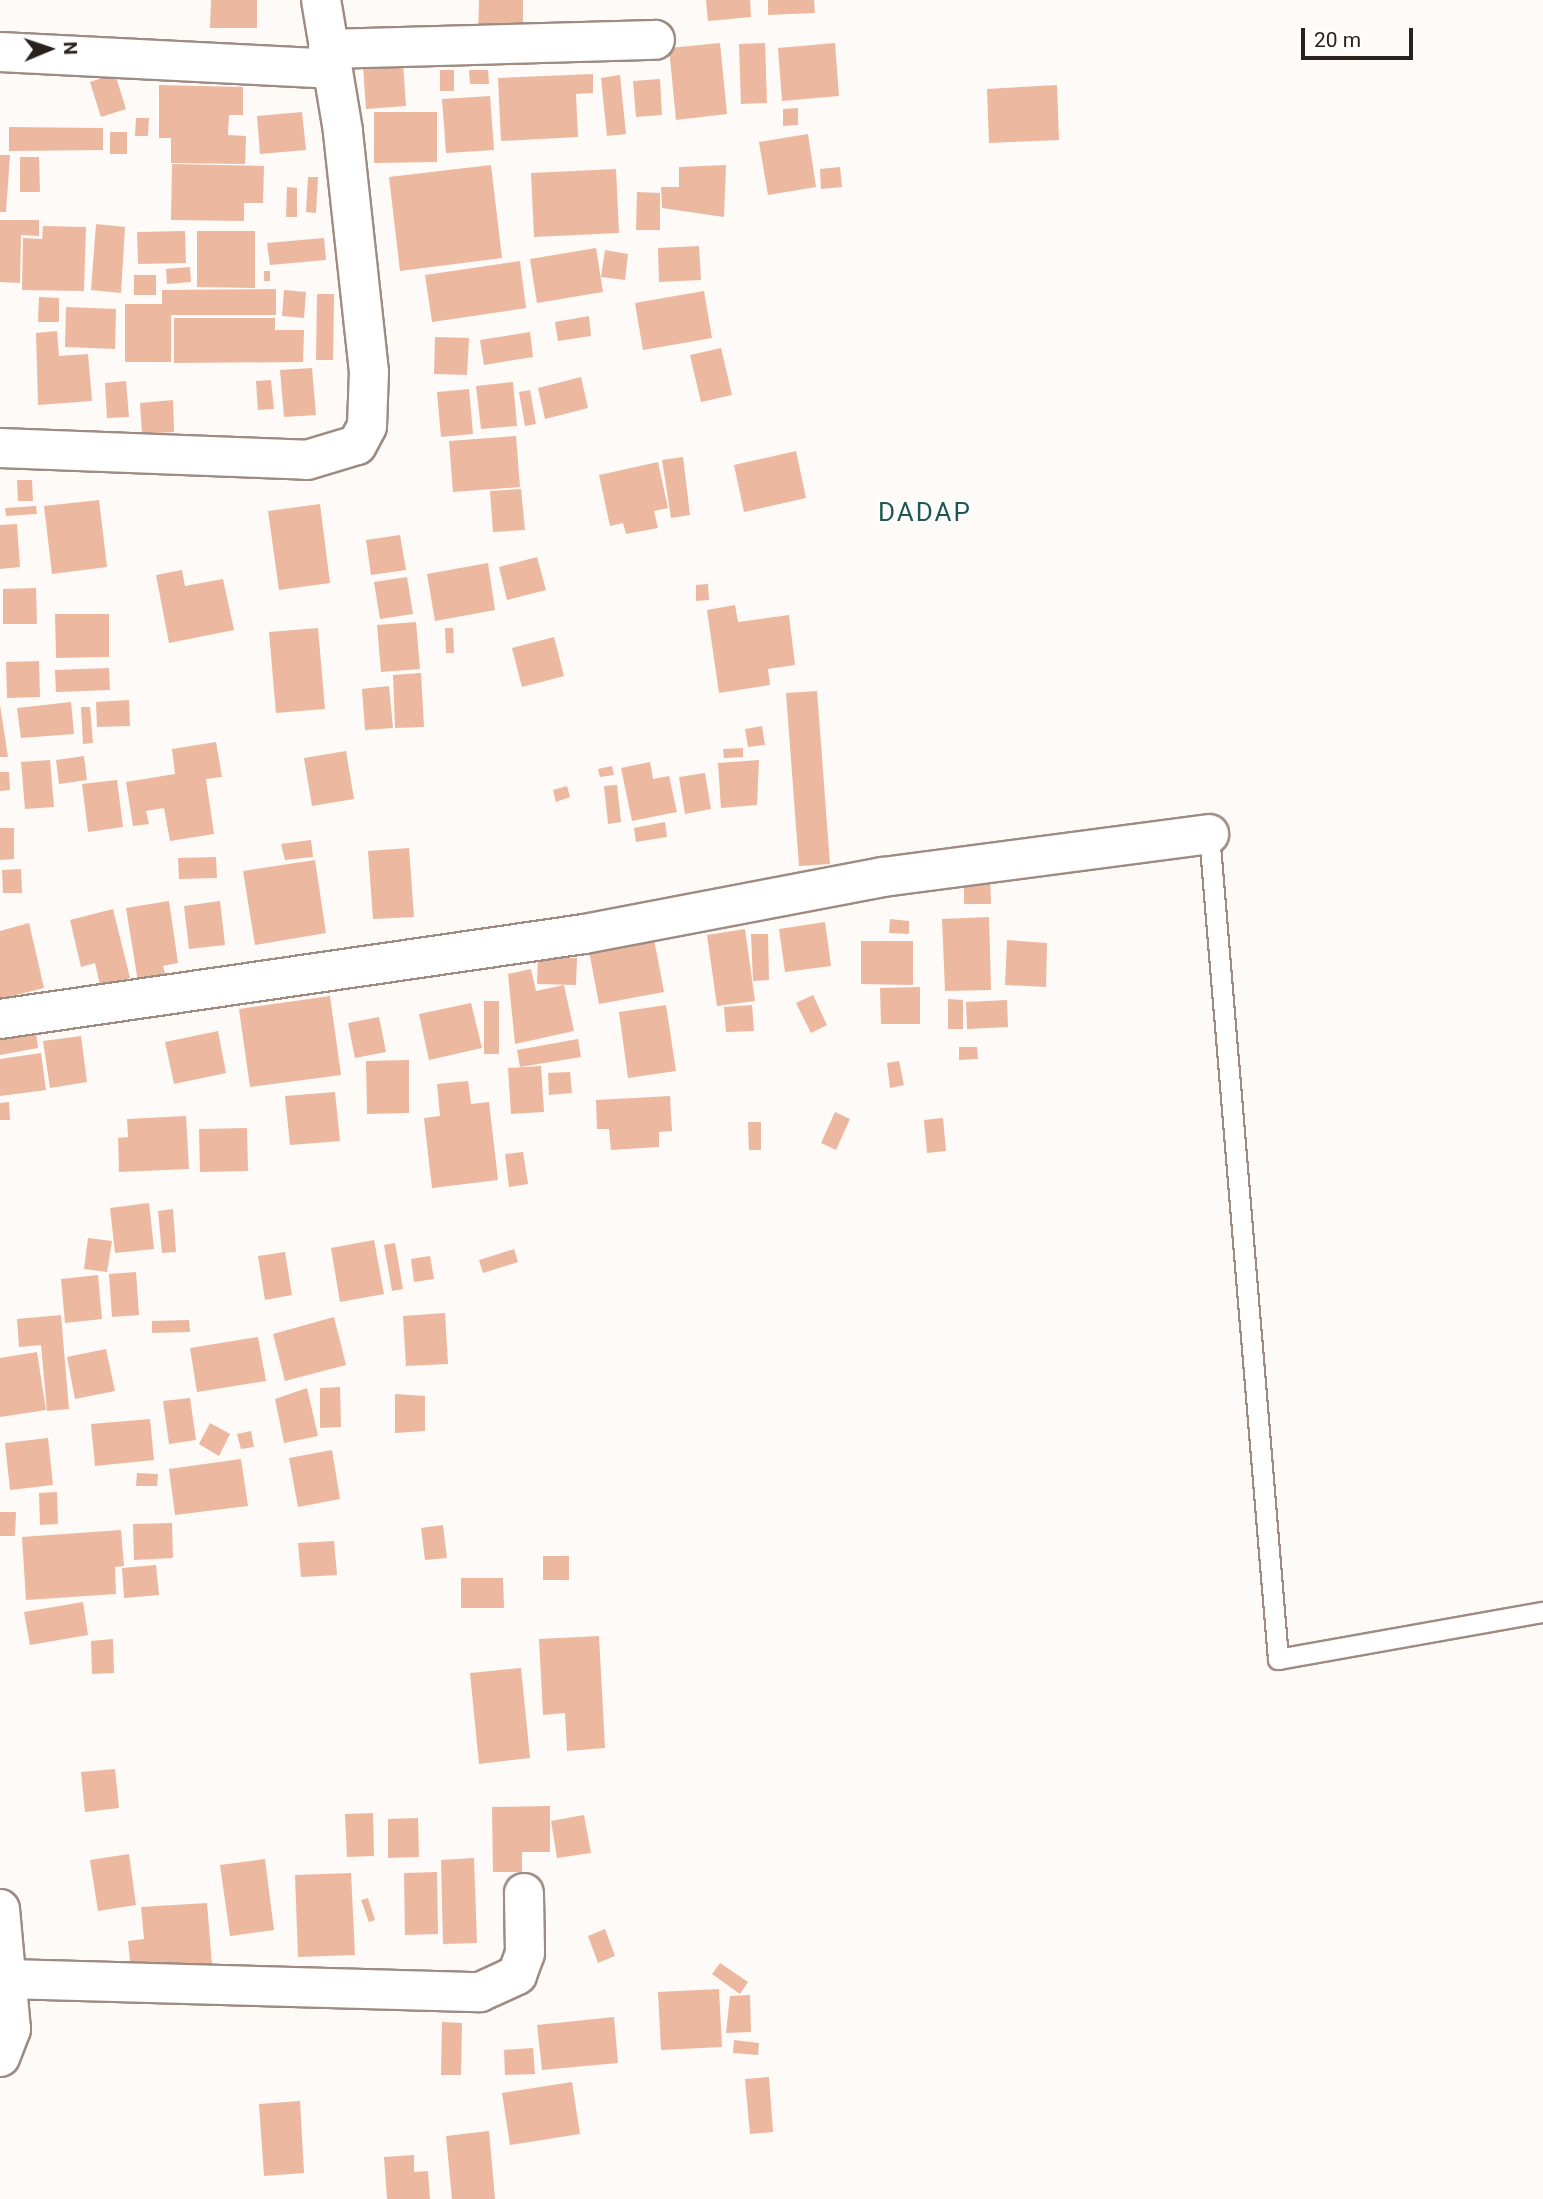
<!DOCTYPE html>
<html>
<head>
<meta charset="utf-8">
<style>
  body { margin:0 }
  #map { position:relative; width:1543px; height:2199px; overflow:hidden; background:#fefaf8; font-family:Roboto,sans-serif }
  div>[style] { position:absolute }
  .building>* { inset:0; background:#ecb8a0 }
  .roads { filter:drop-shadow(2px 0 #9e8c83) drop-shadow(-2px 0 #9e8c83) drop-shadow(0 2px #9e8c83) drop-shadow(0 -2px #9e8c83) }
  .service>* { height:19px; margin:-9.5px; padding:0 9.5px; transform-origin:9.5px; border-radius:9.5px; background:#fff }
  .minor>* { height:38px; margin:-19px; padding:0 19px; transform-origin:19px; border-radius:19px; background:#fff }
  .tertiary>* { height:38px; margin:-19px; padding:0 19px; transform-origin:19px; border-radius:19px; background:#fff }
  span { translate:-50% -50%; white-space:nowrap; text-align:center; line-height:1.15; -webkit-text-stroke:5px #fff; paint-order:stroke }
  .quarter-label { font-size:26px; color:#1f5852; letter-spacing:2px }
  .north { position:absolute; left:14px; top:14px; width:70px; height:70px; -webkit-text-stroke:5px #fff; paint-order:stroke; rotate:88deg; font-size:19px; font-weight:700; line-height:28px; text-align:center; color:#29211e }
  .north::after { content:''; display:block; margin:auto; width:24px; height:32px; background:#29211e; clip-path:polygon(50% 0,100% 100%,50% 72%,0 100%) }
  .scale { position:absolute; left:1301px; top:28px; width:112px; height:32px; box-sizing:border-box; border:4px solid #29211e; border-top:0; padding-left:9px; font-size:21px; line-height:24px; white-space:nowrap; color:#29211e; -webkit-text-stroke:5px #fff; paint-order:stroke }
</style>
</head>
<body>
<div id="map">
  <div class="building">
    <i style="clip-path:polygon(211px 0,257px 0,257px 28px,210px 28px)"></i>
    <i style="clip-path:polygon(479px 0,523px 0,523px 35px,478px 36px)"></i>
    <i style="clip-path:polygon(706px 0,750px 0,751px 17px,708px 21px)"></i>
    <i style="clip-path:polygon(768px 0,814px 0,815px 13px,768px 15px)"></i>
    <i style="clip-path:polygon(720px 43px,727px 114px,676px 120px,669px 48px)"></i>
    <i style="clip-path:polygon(765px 43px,767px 103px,741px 104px,739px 44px)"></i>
    <i style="clip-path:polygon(835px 43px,839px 96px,782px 101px,778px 48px)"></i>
    <i style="clip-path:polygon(403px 63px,406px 106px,366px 109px,363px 66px)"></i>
    <i style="clip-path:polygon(440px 70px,454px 70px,454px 91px,440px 91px)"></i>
    <i style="clip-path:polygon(469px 70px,488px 70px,489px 84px,470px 84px)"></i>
    <i style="clip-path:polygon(115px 74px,126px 109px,101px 117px,90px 82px)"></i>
    <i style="clip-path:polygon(593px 74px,593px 93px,576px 94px,578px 137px,501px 141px,498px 78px)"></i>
    <i style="clip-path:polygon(620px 75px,626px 134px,607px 136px,601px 78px)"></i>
    <i style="clip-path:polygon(660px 79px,662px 115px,636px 117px,633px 81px)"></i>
    <i style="clip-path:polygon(159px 85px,243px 87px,243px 115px,229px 115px,228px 135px,246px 136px,245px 164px,171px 163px,171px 138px,159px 138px)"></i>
    <i style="clip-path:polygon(1057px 85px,1059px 140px,989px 143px,987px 89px)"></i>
    <i style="clip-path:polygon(490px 96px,494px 150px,446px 153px,442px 99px)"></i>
    <i style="clip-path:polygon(798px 108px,798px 125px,783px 126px,783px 109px)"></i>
    <i style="clip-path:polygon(302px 112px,306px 150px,260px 154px,257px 116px)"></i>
    <i style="clip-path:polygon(374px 112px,437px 112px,437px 162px,374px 163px)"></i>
    <i style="clip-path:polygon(136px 118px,149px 118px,148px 136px,135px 136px)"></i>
    <i style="clip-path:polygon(9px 127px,103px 128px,103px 150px,9px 151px)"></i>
    <i style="clip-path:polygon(110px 132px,127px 132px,127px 154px,110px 154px)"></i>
    <i style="clip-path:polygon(808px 134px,816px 187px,768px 195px,759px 142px)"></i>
    <i style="clip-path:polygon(0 155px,10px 155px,6px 212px,0 212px)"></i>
    <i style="clip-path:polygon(20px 157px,39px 157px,40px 192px,20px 192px)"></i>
    <i style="clip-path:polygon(172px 164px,264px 166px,263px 203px,244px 203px,244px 221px,171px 220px)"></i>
    <i style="clip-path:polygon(491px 165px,502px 258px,400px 271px,389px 177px)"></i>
    <i style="clip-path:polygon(726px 165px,724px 217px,662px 208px,661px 187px,679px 187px,679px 167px)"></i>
    <i style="clip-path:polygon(840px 167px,842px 187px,821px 189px,820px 169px)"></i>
    <i style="clip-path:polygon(616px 169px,619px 233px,534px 237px,531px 173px)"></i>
    <i style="clip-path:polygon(308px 177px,318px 177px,316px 213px,306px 212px)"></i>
    <i style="clip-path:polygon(287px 187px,297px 188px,297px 217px,286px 217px)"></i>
    <i style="clip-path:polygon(637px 192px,660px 193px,660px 230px,636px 230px)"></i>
    <i style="clip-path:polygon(0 220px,39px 220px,39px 236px,21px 235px,20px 283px,0 282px)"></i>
    <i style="clip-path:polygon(96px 224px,125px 227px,121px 293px,91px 290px)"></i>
    <i style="clip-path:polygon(43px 226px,86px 227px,84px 291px,22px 290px,23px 238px,42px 239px)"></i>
    <i style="clip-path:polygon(185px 231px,186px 263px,138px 264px,137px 232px)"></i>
    <i style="clip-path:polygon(197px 231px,255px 231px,255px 288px,197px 287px)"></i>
    <i style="clip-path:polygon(324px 238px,326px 260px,270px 265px,267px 243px)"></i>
    <i style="clip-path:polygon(699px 246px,701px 280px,659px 282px,658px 248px)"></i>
    <i style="clip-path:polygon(596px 248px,603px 292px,537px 303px,530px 259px)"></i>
    <i style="clip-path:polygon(605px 250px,628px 254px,625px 280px,601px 277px)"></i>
    <i style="clip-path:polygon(520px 261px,526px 308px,432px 322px,425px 275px)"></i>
    <i style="clip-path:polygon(190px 267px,191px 282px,167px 284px,166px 269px)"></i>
    <i style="clip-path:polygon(264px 271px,270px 271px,270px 281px,264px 281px)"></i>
    <i style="clip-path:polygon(134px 275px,156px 275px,156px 295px,134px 295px)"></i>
    <i style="clip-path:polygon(276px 289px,276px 315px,171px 315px,171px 362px,125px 362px,125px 304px,162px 304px,162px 290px)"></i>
    <i style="clip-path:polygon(284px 290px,306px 292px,304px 318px,282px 316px)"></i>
    <i style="clip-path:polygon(704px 291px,712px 338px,643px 350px,635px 303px)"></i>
    <i style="clip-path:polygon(317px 294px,334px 294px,333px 360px,316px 360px)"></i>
    <i style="clip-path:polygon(39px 297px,59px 298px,59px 322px,38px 322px)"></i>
    <i style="clip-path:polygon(66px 307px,116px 309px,115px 349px,65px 347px)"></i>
    <i style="clip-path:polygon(589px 316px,591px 336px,558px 341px,555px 322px)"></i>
    <i style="clip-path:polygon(174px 318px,275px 318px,275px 330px,304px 330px,303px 362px,174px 363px)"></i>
    <i style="clip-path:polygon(57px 331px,59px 356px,88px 354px,92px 401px,38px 405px,36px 333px)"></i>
    <i style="clip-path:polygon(530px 332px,533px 357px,484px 365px,480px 340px)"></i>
    <i style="clip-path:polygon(435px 337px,469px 338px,467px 375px,434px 374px)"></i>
    <i style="clip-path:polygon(721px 348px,732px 395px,701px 402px,690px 355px)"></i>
    <i style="clip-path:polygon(312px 368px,316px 415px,284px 417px,280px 370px)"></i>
    <i style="clip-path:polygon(581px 377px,588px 408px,545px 419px,538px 388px)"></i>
    <i style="clip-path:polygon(271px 380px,274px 409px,258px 410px,256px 381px)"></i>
    <i style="clip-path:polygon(126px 381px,129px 417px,107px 418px,105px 383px)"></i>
    <i style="clip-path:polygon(513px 382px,517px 426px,481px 429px,476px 386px)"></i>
    <i style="clip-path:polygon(469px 389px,473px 434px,441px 437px,437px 392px)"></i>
    <i style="clip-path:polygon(530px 390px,536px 424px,525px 426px,519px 392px)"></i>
    <i style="clip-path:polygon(173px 400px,174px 432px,142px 434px,140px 403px)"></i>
    <i style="clip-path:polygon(516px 436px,520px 487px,453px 492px,449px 441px)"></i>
    <i style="clip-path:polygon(796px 451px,806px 498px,744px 512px,734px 465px)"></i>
    <i style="clip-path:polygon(683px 457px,690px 515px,671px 518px,662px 460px)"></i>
    <i style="clip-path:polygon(658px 462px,668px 508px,654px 511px,658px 528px,626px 534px,623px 523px,610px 526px,599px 475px)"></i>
    <i style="clip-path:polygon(17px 480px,32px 480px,33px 501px,18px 501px)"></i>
    <i style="clip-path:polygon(521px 489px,525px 530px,493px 532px,490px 491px)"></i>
    <i style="clip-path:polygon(99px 500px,107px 567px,52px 574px,44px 506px)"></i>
    <i style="clip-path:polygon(320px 504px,330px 583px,279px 590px,268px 511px)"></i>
    <i style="clip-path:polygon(36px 506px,37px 514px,6px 516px,5px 508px)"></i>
    <i style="clip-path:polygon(17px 524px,20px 567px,0 569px,0 525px)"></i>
    <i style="clip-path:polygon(400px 535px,406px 570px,371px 575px,366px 540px)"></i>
    <i style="clip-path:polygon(537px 557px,546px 590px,507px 600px,499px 567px)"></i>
    <i style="clip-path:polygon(488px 563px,495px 610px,435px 621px,427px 574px)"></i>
    <i style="clip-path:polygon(182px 570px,185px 586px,223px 579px,234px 630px,169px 643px,156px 575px)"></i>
    <i style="clip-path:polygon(407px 577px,413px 614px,380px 619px,374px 582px)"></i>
    <i style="clip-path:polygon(708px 584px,709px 600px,696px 601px,696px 585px)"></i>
    <i style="clip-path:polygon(36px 588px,37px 624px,3px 624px,3px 589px)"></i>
    <i style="clip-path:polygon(735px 605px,738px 622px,789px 615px,795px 665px,768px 669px,770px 685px,719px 693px,707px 610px)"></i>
    <i style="clip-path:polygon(55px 614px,109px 614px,109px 657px,56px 658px)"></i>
    <i style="clip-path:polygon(416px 622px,420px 669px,381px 672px,377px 625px)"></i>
    <i style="clip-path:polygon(318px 628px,325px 709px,276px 713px,269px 632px)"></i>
    <i style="clip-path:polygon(445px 628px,453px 628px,454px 653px,446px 653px)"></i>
    <i style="clip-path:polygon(554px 637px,564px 676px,522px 687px,512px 648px)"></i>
    <i style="clip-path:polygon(39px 661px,40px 697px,7px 698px,6px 662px)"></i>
    <i style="clip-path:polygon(109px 668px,110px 690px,56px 692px,55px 670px)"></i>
    <i style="clip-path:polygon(421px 673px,424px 727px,395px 728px,393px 675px)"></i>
    <i style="clip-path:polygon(389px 686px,393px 728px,365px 730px,362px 689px)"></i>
    <i style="clip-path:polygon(817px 691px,830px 864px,799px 866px,786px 693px)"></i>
    <i style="clip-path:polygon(129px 700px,130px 726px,97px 727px,96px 702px)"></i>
    <i style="clip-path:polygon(71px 702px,74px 734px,21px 738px,17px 708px)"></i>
    <i style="clip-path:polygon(0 705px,8px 757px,0 757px)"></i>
    <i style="clip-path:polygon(81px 707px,90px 707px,93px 743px,83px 744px)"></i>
    <i style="clip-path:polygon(762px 726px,765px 745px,748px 747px,745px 729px)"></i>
    <i style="clip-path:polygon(216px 742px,222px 777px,206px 779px,214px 834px,170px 841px,164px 808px,146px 811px,149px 824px,133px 826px,126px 782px,175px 774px,172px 749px)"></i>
    <i style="clip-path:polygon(743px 748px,743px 757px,724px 758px,723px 749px)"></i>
    <i style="clip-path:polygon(346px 751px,354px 799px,312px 806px,304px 758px)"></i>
    <i style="clip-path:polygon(84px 756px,87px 780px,59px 784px,56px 760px)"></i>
    <i style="clip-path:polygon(50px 760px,54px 807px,25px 809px,21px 762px)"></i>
    <i style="clip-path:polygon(759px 760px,757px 805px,721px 808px,718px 763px)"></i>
    <i style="clip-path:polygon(650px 762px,653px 779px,669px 776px,677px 812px,632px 821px,621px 768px)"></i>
    <i style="clip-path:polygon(612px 766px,614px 775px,600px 777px,598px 769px)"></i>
    <i style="clip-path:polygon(0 772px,9px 772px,10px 790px,0 791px)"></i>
    <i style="clip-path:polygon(705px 773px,711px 809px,685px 814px,679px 777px)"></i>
    <i style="clip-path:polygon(117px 780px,123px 827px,88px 832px,82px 784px)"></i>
    <i style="clip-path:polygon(617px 785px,621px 822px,608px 824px,604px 786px)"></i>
    <i style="clip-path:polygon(567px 786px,570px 797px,556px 802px,553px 790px)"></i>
    <i style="clip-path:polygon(665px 822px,667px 837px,636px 842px,634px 828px)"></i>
    <i style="clip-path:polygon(0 828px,14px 828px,14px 859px,0 860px)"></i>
    <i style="clip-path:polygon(311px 840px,313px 857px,285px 860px,281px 844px)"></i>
    <i style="clip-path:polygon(409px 848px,414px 917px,373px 919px,368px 851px)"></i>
    <i style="clip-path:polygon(216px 857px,217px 878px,179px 879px,178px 858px)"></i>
    <i style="clip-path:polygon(315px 860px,326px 933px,255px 945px,243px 871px)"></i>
    <i style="clip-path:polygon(21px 869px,22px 893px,3px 893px,2px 870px)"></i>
    <i style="clip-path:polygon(964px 874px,990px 874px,991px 904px,964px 904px)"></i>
    <i style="clip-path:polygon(169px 901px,178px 963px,163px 966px,166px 977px,138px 982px,126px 908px)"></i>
    <i style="clip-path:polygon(220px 901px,225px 945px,189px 949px,184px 906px)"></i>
    <i style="clip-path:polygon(113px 909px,130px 978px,100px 985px,95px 963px,81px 967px,70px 920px)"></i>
    <i style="clip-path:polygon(989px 917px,991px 990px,945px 991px,942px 919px)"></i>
    <i style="clip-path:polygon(890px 919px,909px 921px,909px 934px,889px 933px)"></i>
    <i style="clip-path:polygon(825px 922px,831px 966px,785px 972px,779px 929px)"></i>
    <i style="clip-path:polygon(29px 923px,44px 988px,0 999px,0 931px)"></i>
    <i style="clip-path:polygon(745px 929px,755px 1001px,717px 1006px,707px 935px)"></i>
    <i style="clip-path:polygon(751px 934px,768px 934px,769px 980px,753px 981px)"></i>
    <i style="clip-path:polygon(654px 939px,664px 992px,599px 1004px,589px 951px)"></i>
    <i style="clip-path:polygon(1007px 940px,1047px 943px,1046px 987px,1005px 985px)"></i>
    <i style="clip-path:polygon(861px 941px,913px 941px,913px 985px,861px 984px)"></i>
    <i style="clip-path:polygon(538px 958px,577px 958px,576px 985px,537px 984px)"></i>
    <i style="clip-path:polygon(531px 969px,536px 991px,564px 985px,574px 1031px,515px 1044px,508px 974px)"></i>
    <i style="clip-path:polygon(920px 987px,920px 1024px,881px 1024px,880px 988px)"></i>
    <i style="clip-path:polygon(813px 995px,827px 1025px,811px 1033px,796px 1003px)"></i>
    <i style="clip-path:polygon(330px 996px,341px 1075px,250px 1087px,239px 1009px)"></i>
    <i style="clip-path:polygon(948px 999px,963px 1000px,963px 1029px,948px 1029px)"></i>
    <i style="clip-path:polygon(1007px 1000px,1008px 1027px,967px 1029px,966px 1002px)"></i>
    <i style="clip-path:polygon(484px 1001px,499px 1001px,499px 1054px,484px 1054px)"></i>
    <i style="clip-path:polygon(471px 1003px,482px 1048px,429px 1060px,419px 1014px)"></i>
    <i style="clip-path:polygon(666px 1005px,676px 1071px,628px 1078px,619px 1012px)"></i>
    <i style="clip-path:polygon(752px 1005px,754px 1031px,726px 1032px,724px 1007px)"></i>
    <i style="clip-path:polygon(379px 1017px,386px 1052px,355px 1058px,348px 1023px)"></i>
    <i style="clip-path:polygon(35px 1023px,38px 1048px,0 1055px,0 1032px)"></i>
    <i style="clip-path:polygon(218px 1031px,226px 1073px,174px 1084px,165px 1042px)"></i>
    <i style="clip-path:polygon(81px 1036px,87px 1082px,50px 1088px,43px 1041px)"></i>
    <i style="clip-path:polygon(578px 1039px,581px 1057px,520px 1067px,517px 1050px)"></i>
    <i style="clip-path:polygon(959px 1047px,977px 1047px,978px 1059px,959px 1060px)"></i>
    <i style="clip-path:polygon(41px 1053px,46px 1090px,0 1096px,0 1059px)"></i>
    <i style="clip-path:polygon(409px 1060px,409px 1113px,367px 1114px,366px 1061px)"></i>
    <i style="clip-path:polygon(899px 1061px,904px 1085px,890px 1088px,887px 1063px)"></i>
    <i style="clip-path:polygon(541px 1066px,544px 1112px,511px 1114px,508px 1068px)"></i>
    <i style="clip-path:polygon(570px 1072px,572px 1093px,549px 1095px,548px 1073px)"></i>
    <i style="clip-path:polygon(468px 1081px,471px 1104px,489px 1102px,498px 1180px,432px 1188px,424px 1118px,440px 1116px,437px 1084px)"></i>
    <i style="clip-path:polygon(335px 1092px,340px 1141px,290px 1145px,285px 1096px)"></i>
    <i style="clip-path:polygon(670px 1096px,672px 1131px,659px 1132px,659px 1147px,611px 1150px,609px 1129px,597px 1129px,596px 1100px)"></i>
    <i style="clip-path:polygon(9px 1102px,10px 1120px,0 1120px,0 1103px)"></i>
    <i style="clip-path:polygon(835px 1112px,850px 1119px,836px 1150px,821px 1143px)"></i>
    <i style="clip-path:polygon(186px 1116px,189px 1169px,119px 1172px,118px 1138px,128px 1137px,127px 1119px)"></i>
    <i style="clip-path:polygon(943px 1118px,946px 1151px,927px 1153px,924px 1120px)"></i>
    <i style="clip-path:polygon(748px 1122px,761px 1122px,761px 1150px,749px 1150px)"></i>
    <i style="clip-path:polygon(247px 1128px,248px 1171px,200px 1172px,199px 1129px)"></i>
    <i style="clip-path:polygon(523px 1152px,528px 1184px,509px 1187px,505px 1154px)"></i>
    <i style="clip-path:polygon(149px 1203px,154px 1249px,115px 1253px,110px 1208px)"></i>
    <i style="clip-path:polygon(173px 1209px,176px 1252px,162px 1253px,158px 1211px)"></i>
    <i style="clip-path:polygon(88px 1238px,112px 1241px,107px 1272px,84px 1269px)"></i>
    <i style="clip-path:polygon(374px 1240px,384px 1294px,340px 1302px,331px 1248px)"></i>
    <i style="clip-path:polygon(395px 1243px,403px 1289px,392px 1291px,384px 1245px)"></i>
    <i style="clip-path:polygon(514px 1249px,518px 1262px,483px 1273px,479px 1260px)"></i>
    <i style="clip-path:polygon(285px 1252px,292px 1295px,265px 1300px,258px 1256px)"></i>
    <i style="clip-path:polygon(430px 1256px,434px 1279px,414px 1282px,411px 1259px)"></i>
    <i style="clip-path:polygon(136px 1272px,139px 1315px,112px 1317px,109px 1274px)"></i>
    <i style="clip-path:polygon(98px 1275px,102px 1319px,65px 1323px,61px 1279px)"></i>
    <i style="clip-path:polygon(445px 1313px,448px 1364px,406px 1366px,403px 1316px)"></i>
    <i style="clip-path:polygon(61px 1315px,69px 1409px,47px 1411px,41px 1345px,19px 1347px,17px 1319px)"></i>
    <i style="clip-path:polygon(334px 1317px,346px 1365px,285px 1381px,273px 1334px)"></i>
    <i style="clip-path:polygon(189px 1320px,190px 1332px,152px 1333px,152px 1321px)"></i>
    <i style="clip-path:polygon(258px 1337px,266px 1381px,197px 1392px,190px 1348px)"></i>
    <i style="clip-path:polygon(106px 1349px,115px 1391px,75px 1399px,67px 1357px)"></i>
    <i style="clip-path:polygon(37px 1352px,46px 1410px,0 1417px,0 1358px)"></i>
    <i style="clip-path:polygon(340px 1387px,341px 1427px,320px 1428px,320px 1388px)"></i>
    <i style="clip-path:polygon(307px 1388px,318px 1436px,284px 1443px,275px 1399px)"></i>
    <i style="clip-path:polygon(395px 1394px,425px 1396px,425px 1431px,395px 1433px)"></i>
    <i style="clip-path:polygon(190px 1398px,196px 1440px,169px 1444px,163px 1401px)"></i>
    <i style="clip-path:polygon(150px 1419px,154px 1460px,95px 1466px,91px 1424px)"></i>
    <i style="clip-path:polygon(210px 1423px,230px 1434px,219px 1456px,199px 1444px)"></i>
    <i style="clip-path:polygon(251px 1431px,254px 1447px,241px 1449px,237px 1434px)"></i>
    <i style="clip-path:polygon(48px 1438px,53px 1485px,10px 1490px,5px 1443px)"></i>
    <i style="clip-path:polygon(332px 1450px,340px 1499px,298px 1507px,289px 1458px)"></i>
    <i style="clip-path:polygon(241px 1459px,248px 1506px,175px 1515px,169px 1469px)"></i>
    <i style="clip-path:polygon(137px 1473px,158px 1474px,157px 1486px,136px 1486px)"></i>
    <i style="clip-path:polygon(57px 1492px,58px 1524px,40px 1525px,39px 1493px)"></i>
    <i style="clip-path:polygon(0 1512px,16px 1512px,15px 1536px,0 1536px)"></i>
    <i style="clip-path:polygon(172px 1523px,173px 1558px,134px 1560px,133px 1524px)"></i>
    <i style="clip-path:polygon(443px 1525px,447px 1558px,425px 1560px,421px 1528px)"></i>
    <i style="clip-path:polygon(121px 1530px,124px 1566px,115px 1567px,116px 1594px,26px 1600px,22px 1537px)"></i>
    <i style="clip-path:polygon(334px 1541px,337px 1575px,301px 1577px,298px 1543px)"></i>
    <i style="clip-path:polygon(543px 1556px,569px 1556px,569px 1580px,543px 1580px)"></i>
    <i style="clip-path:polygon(156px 1565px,159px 1595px,124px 1598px,122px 1568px)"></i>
    <i style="clip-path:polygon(461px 1578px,503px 1578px,504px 1608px,461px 1608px)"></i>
    <i style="clip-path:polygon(83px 1602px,88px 1635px,30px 1645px,24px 1612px)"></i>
    <i style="clip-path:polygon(599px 1636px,605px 1748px,567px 1751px,565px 1713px,543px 1715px,539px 1639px)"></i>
    <i style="clip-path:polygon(113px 1639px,114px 1673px,92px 1674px,91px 1641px)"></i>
    <i style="clip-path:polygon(521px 1668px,530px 1758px,479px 1764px,470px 1673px)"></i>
    <i style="clip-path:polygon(115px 1769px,119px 1808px,85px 1812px,81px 1772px)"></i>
    <i style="clip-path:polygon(550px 1806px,550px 1852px,522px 1852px,522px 1872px,493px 1872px,492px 1807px)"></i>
    <i style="clip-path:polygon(373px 1813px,374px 1856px,347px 1857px,345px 1814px)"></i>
    <i style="clip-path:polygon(584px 1815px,591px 1853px,557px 1858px,551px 1821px)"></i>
    <i style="clip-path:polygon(418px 1818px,419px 1857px,388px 1858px,388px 1819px)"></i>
    <i style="clip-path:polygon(129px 1854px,136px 1905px,98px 1911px,90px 1860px)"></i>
    <i style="clip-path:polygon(474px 1858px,477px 1943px,443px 1944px,441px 1860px)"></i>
    <i style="clip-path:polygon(265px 1859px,274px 1930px,230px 1936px,220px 1865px)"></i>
    <i style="clip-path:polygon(437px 1872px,438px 1934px,405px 1935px,404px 1873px)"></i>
    <i style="clip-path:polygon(351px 1873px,355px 1955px,298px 1957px,295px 1875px)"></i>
    <i style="clip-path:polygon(368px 1898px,375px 1920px,369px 1922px,361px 1900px)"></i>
    <i style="clip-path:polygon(207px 1903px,212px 1965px,131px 1971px,128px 1941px,144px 1939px,141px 1907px)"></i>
    <i style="clip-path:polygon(605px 1929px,615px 1956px,598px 1963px,588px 1936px)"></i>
    <i style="clip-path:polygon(720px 1963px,748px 1982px,740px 1994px,712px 1974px)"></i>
    <i style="clip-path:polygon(719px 1989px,722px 2047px,661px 2050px,658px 1992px)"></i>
    <i style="clip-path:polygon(750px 1995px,751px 2032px,726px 2033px,730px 1996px)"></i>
    <i style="clip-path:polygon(614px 2017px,618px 2063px,542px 2070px,537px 2025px)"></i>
    <i style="clip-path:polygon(442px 2022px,462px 2023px,461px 2075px,441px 2075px)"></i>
    <i style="clip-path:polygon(734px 2040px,759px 2043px,758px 2055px,733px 2053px)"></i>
    <i style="clip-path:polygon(533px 2048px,535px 2074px,505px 2075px,504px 2050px)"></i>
    <i style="clip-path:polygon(769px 2077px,773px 2132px,750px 2134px,745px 2079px)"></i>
    <i style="clip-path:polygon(572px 2082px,580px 2134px,510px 2145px,502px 2093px)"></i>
    <i style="clip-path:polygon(300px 2101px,304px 2173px,264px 2176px,259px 2104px)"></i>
    <i style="clip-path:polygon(489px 2131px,495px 2199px,452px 2199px,446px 2136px)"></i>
    <i style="clip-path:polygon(414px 2155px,414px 2172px,428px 2171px,430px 2199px,387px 2199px,384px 2157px)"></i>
  </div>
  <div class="roads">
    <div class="service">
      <i style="left:1209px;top:834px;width:828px;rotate:85.22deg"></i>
      <i style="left:1278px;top:1659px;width:269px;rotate:-10.1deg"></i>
    </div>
    <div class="minor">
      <i style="left:328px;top:49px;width:327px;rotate:-1.6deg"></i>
      <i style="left:0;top:52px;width:331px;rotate:2.9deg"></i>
      <i style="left:0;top:1019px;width:590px;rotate:-8.28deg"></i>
      <i style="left:584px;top:934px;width:304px;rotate:-10.8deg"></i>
      <i style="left:883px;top:877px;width:329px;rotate:-7.5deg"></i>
      <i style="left:8px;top:1979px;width:472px;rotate:1.6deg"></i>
      <i style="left:480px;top:1992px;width:41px;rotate:-24.7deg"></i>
      <i style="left:517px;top:1975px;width:23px;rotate:-70deg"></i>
      <i style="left:525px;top:1953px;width:60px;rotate:-91deg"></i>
    </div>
    <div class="tertiary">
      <i style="left:0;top:448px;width:307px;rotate:2.2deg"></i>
      <i style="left:307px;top:460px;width:52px;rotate:-16.7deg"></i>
      <i style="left:357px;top:445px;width:21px;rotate:-62deg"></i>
      <i style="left:367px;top:426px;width:54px;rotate:-87.9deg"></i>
      <i style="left:369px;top:372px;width:242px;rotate:-96.2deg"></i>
      <i style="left:343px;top:131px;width:133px;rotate:-99.5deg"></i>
      <i style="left:0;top:1909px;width:121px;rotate:84.8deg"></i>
      <i style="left:11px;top:2029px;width:30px;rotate:111deg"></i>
    </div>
  </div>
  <div class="quarter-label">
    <span style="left:925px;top:513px">DADAP</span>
  </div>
  <div class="north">N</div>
  <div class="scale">20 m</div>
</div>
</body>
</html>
